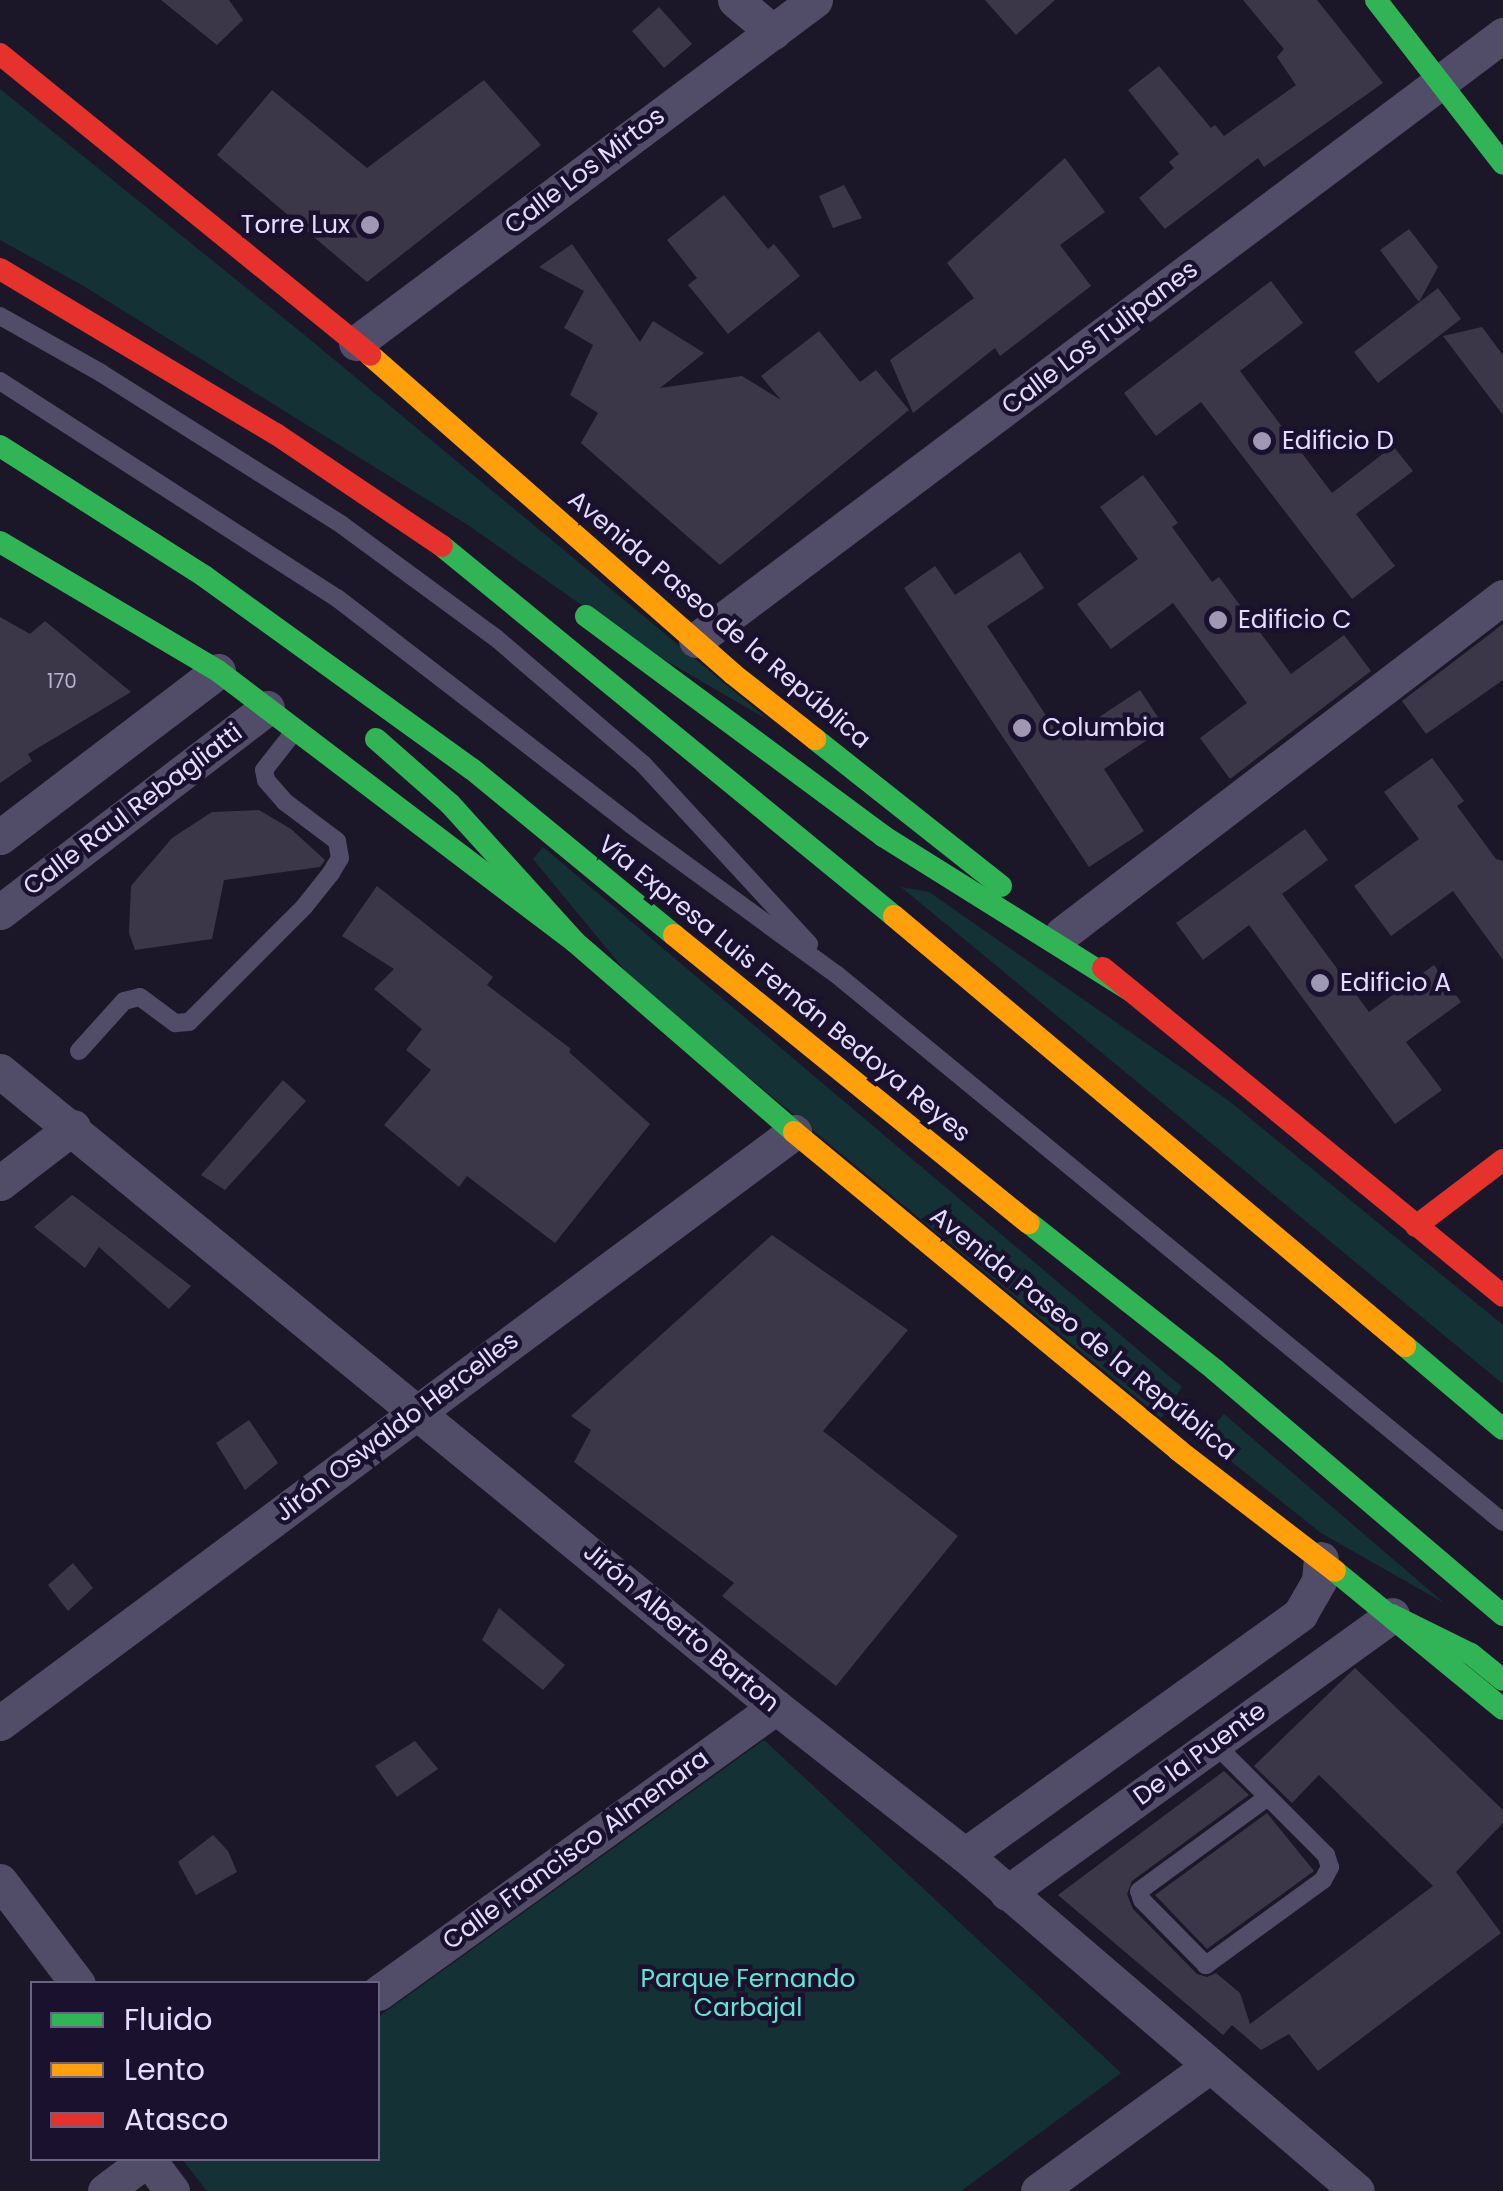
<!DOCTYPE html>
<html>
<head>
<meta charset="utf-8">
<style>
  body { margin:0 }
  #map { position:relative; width:1503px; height:2191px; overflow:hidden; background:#1c1728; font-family:Poppins,sans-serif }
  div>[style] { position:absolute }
  .green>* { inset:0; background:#143236 }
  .building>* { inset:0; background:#3c3649 }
  .lane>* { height:18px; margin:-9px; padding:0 9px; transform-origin:9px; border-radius:9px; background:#514d68 }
  .street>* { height:35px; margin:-17.5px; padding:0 17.5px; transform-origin:17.5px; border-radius:17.5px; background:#514d68 }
  .fast>* { height:22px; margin:-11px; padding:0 11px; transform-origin:11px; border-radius:11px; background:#30b455 }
  .slow>* { height:22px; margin:-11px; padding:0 11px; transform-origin:11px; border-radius:11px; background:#ff9f0a }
  .jam>* { height:22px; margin:-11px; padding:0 11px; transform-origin:11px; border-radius:11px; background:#e5322d }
  .dots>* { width:28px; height:28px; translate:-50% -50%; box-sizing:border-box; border:5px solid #19112e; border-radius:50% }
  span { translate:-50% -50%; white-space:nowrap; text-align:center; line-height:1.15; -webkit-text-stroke:9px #19112e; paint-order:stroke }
  .number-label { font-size:20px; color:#bbb3d2 }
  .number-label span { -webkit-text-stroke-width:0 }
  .street-label { font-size:25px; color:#e5ddff }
  .poi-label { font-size:25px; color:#e5ddff }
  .right { translate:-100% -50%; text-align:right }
  .left { translate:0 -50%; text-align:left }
  .park-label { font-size:25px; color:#62e7d4 }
  .legend { position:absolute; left:30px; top:1981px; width:350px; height:180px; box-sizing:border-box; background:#19112e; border:2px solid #6b6382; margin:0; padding:12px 18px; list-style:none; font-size:30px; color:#e5ddff }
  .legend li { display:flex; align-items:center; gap:20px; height:50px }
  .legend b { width:50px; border:2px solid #6b6382 }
</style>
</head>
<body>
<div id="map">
  <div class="green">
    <i style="clip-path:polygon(0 89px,302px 333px,770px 721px,634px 642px,468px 525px,82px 285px,0 240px)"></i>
    <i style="clip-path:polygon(543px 847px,1182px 1387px,1161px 1418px,636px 984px,533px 859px)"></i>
    <i style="clip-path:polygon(901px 887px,929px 892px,1229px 1101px,1503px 1325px,1503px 1384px)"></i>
    <i style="clip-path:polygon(1224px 1414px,1444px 1603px,1321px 1533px,1202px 1438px)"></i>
    <i style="clip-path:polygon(764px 1740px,1121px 2073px,961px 2191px,207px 2191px,182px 2159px,378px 2158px,378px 2017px)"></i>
  </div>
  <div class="building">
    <i style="clip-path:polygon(161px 0,229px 0,243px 20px,217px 45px)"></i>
    <i style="clip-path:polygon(985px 0,1055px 0,1016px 35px)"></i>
    <i style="clip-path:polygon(1243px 0,1317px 0,1383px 83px,1264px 167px,1258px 158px,1165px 229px,1139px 198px,1174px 168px,1169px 162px,1179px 154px,1128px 90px,1159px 66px,1211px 128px,1215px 125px,1224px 136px,1296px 85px,1277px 57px,1284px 49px)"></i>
    <i style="clip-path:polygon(659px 7px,692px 44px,664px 68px,632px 31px)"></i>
    <i style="clip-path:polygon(484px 80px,541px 145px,367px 282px,217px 155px,272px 90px,367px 168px)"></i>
    <i style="clip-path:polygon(1065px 158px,1105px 212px,1060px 245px,1091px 286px,1000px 356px,995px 348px,913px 413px,890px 360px,974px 298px,947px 263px)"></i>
    <i style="clip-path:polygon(844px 185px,862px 218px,833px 228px,819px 196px)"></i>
    <i style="clip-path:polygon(724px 195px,768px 249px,774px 244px,800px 276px,728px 334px,688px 285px,697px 278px,667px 240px)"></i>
    <i style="clip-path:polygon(1409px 229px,1438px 267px,1419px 302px,1380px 250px)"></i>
    <i style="clip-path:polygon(572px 244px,640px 342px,653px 321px,704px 353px,660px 388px,742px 376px,781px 400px,761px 376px,819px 331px,860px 382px,876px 370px,909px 410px,720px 565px,581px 443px,598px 413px,570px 395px,593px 345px,564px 328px,584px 291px,539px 267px)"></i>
    <i style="clip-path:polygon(1271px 281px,1303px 323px,1240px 371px,1332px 493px,1393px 446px,1413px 471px,1356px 514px,1395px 566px,1352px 599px,1201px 402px,1156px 436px,1124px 393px)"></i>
    <i style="clip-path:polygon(1438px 288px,1461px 319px,1378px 383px,1354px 352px)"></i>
    <i style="clip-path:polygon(1482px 327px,1503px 355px,1503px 415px,1443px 336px)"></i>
    <i style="clip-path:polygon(1143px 475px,1178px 523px,1172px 527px,1212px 582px,1219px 577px,1291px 674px,1344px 635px,1371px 671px,1230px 779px,1200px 738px,1247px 703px,1173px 603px,1111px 649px,1077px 604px,1138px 559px,1100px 507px)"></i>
    <i style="clip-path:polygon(1020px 552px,1044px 588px,987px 626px,1063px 741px,1140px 690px,1165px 728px,1104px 769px,1144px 831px,1089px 867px,904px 588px,935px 566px,955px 595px)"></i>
    <i style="clip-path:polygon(0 617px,30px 634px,45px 621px,131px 692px,28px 754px,32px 761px,0 783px)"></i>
    <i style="clip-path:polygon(1503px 624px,1503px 680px,1426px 734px,1402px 701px)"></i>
    <i style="clip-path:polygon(1432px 758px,1464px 801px,1457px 806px,1496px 859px,1503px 861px,1503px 960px,1453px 891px,1391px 936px,1354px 886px,1419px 839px,1384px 792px)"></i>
    <i style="clip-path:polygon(259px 810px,291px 829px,325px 860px,320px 867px,224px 880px,212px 939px,135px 950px,129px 933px,131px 886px,172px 838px,212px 812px)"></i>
    <i style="clip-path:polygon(1305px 829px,1328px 860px,1282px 894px,1369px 1012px,1434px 965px,1461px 1002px,1406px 1042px,1442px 1090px,1395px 1124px,1249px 925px,1203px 960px,1176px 923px)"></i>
    <i style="clip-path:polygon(377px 886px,493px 977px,487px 985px,571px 1049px,569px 1052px,650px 1124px,555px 1243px,467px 1176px,459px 1187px,384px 1125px,431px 1070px,406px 1050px,422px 1029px,374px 989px,394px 969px,342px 936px)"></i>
    <i style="clip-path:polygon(283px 1080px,306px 1101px,225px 1190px,201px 1175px)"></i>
    <i style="clip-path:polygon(72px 1195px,74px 1196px,191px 1286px,169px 1309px,99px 1247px,85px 1268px,34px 1227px)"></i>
    <i style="clip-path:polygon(772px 1235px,908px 1330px,823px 1431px,958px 1536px,836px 1686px,722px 1596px,734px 1583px,574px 1462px,591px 1430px,571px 1416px)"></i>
    <i style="clip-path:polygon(249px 1420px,278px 1463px,245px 1490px,216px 1443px)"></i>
    <i style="clip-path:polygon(73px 1563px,93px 1588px,68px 1611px,48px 1585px)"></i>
    <i style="clip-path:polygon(499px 1608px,565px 1665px,543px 1690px,482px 1640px)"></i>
    <i style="clip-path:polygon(1355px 1668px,1503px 1810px,1503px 1823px,1456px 1872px,1501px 1933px,1318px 2071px,1289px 2034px,1261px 2050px,1232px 2025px,1223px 2035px,1058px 1895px,1224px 1771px,1249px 1795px,1132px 1881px,1127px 1894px,1133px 1909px,1197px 1974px,1207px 1977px,1216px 1973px,1240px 1993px,1250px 2024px,1433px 1886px,1319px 1775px,1292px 1803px,1254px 1766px)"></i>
    <i style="clip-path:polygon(415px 1741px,438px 1769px,397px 1797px,375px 1766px)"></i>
    <i style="clip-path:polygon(1267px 1813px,1314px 1871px,1207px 1949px,1155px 1895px)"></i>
    <i style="clip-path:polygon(213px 1835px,228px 1851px,237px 1872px,196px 1895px,178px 1862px)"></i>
  </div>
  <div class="lane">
    <i style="left:0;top:316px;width:116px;rotate:29.4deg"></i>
    <i style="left:101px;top:373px;width:285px;rotate:32.2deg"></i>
    <i style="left:342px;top:525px;width:191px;rotate:36.3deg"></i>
    <i style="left:496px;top:638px;width:194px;rotate:40.6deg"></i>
    <i style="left:643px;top:764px;width:245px;rotate:47.3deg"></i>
    <i style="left:0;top:381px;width:401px;rotate:32.8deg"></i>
    <i style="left:337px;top:598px;width:370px;rotate:37.6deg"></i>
    <i style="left:630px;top:824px;width:255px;rotate:36.1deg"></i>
    <i style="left:836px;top:974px;width:863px;rotate:39.41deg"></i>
    <i style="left:79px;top:1051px;width:67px;rotate:-48deg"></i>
    <i style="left:124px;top:1001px;width:16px;rotate:-14deg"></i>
    <i style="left:140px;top:997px;width:44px;rotate:36.6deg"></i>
    <i style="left:175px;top:1023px;width:14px;rotate:-4deg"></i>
    <i style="left:189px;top:1022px;width:163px;rotate:-45deg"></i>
    <i style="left:304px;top:907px;width:43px;rotate:-51.5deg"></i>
    <i style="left:331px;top:873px;width:17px;rotate:-59deg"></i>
    <i style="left:340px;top:858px;width:17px;rotate:-100deg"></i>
    <i style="left:337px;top:841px;width:65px;rotate:-143.1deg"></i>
    <i style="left:285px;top:802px;width:29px;rotate:-131deg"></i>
    <i style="left:266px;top:780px;width:10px;rotate:-101deg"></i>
    <i style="left:264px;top:770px;width:47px;rotate:-51.9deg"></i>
    <i style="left:1215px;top:1744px;width:157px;rotate:45deg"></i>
    <i style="left:1326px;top:1855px;width:13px;rotate:72deg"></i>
    <i style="left:1330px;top:1867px;width:15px;rotate:118deg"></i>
    <i style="left:1323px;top:1880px;width:145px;rotate:144deg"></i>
    <i style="left:1206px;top:1965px;width:91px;rotate:-134.6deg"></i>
    <i style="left:1142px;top:1900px;width:9px;rotate:-108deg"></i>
    <i style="left:1139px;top:1891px;width:156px;rotate:-36.1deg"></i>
  </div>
  <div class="street">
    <i style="left:735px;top:0;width:50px;rotate:40.1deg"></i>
    <i style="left:356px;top:343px;width:573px;rotate:-36.77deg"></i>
    <i style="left:696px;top:640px;width:1009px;rotate:-36.86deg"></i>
    <i style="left:0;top:837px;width:274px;rotate:-37.3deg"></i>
    <i style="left:0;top:912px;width:336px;rotate:-37.4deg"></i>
    <i style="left:1062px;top:934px;width:555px;rotate:-37.39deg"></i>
    <i style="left:0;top:1071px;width:1003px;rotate:39.34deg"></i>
    <i style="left:776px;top:1707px;width:240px;rotate:38.1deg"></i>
    <i style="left:965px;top:1855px;width:516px;rotate:40.6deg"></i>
    <i style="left:0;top:1183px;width:92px;rotate:-37.5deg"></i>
    <i style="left:0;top:1723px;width:990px;rotate:-36.66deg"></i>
    <i style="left:965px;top:1855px;width:413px;rotate:-35.7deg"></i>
    <i style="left:1300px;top:1614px;width:38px;rotate:-60deg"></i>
    <i style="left:1319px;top:1581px;width:22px;rotate:-85deg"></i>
    <i style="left:0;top:1881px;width:129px;rotate:52.9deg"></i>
    <i style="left:1007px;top:1893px;width:475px;rotate:-35.8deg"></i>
    <i style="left:378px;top:1993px;width:490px;rotate:-35.7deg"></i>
    <i style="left:148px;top:2159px;width:40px;rotate:53deg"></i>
    <i style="left:105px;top:2191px;width:55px;rotate:-36.9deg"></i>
    <i style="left:1038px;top:2191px;width:210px;rotate:-36.1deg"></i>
  </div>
  <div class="fast">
    <i style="left:1376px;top:0;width:207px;rotate:52.2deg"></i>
    <i style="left:0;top:446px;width:242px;rotate:32.5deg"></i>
    <i style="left:204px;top:576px;width:330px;rotate:35.8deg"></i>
    <i style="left:472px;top:769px;width:261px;rotate:39.4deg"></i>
    <i style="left:0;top:542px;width:253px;rotate:30.6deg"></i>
    <i style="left:218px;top:671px;width:448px;rotate:37.2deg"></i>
    <i style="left:575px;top:942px;width:290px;rotate:40.9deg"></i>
    <i style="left:442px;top:546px;width:584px;rotate:39.3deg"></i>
    <i style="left:586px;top:616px;width:370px;rotate:36.5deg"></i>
    <i style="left:883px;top:836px;width:292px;rotate:32deg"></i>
    <i style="left:376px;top:739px;width:98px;rotate:41.3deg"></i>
    <i style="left:450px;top:804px;width:186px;rotate:47.8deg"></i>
    <i style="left:815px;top:739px;width:237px;rotate:38.3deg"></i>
    <i style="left:1029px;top:1223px;width:237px;rotate:38.3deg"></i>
    <i style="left:1215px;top:1370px;width:378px;rotate:40.4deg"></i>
    <i style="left:1405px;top:1346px;width:128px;rotate:40.3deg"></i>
    <i style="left:1335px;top:1571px;width:217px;rotate:39.4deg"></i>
    <i style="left:1392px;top:1615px;width:88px;rotate:26.3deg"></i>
    <i style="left:1471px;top:1654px;width:41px;rotate:39.1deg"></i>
  </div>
  <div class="slow">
    <i style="left:370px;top:355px;width:483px;rotate:41.3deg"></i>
    <i style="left:733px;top:674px;width:105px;rotate:38.4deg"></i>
    <i style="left:894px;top:916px;width:668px;rotate:40.08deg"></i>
    <i style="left:674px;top:935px;width:457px;rotate:39.1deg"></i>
    <i style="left:794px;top:1132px;width:499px;rotate:39.6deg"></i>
    <i style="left:1178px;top:1450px;width:198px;rotate:37.6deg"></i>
  </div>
  <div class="jam">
    <i style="left:0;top:54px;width:477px;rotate:39.1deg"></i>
    <i style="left:0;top:269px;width:322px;rotate:30.9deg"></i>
    <i style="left:276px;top:434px;width:200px;rotate:34deg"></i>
    <i style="left:1103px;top:968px;width:517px;rotate:39.35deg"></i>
    <i style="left:1416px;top:1226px;width:109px;rotate:-37.2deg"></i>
  </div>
  <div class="dots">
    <i style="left:370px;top:225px;background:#9f98b4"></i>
    <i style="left:1262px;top:441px;background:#9f98b4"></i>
    <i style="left:1218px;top:620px;background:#9f98b4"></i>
    <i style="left:1022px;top:728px;background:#9f98b4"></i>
    <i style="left:1320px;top:983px;background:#9f98b4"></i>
  </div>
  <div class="number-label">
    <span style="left:62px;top:681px">170</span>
  </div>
  <div class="street-label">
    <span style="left:585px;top:171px;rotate:-37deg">Calle Los Mirtos</span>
    <span style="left:1100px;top:338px;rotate:-37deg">Calle Los Tulipanes</span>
    <span style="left:719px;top:620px;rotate:40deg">Avenida Paseo de la República</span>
    <span style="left:133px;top:810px;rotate:-37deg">Calle Raul Rebagliatti</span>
    <span style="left:784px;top:989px;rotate:39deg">Vía Expresa Luis Fernán Bedoya Reyes</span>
    <span style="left:1083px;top:1334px;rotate:39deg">Avenida Paseo de la República</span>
    <span style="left:397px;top:1427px;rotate:-37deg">Jirón Oswaldo Hercelles</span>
    <span style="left:681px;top:1628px;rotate:40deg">Jirón Alberto Barton</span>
    <span style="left:1200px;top:1754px;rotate:-36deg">De la Puente</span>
    <span style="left:576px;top:1850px;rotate:-36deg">Calle Francisco Almenara</span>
  </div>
  <div class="poi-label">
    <span class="right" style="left:350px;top:225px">Torre Lux</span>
    <span class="left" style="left:1282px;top:441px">Edificio D</span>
    <span class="left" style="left:1238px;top:620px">Edificio C</span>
    <span class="left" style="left:1042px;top:728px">Columbia</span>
    <span class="left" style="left:1340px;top:983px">Edificio A</span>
  </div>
  <div class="park-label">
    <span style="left:748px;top:1994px">Parque Fernando<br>Carbajal</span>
  </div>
  <ul class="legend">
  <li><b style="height:12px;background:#30b455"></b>Fluido</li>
  <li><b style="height:12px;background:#ff9f0a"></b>Lento</li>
  <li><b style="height:12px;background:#e5322d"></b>Atasco</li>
  </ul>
</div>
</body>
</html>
